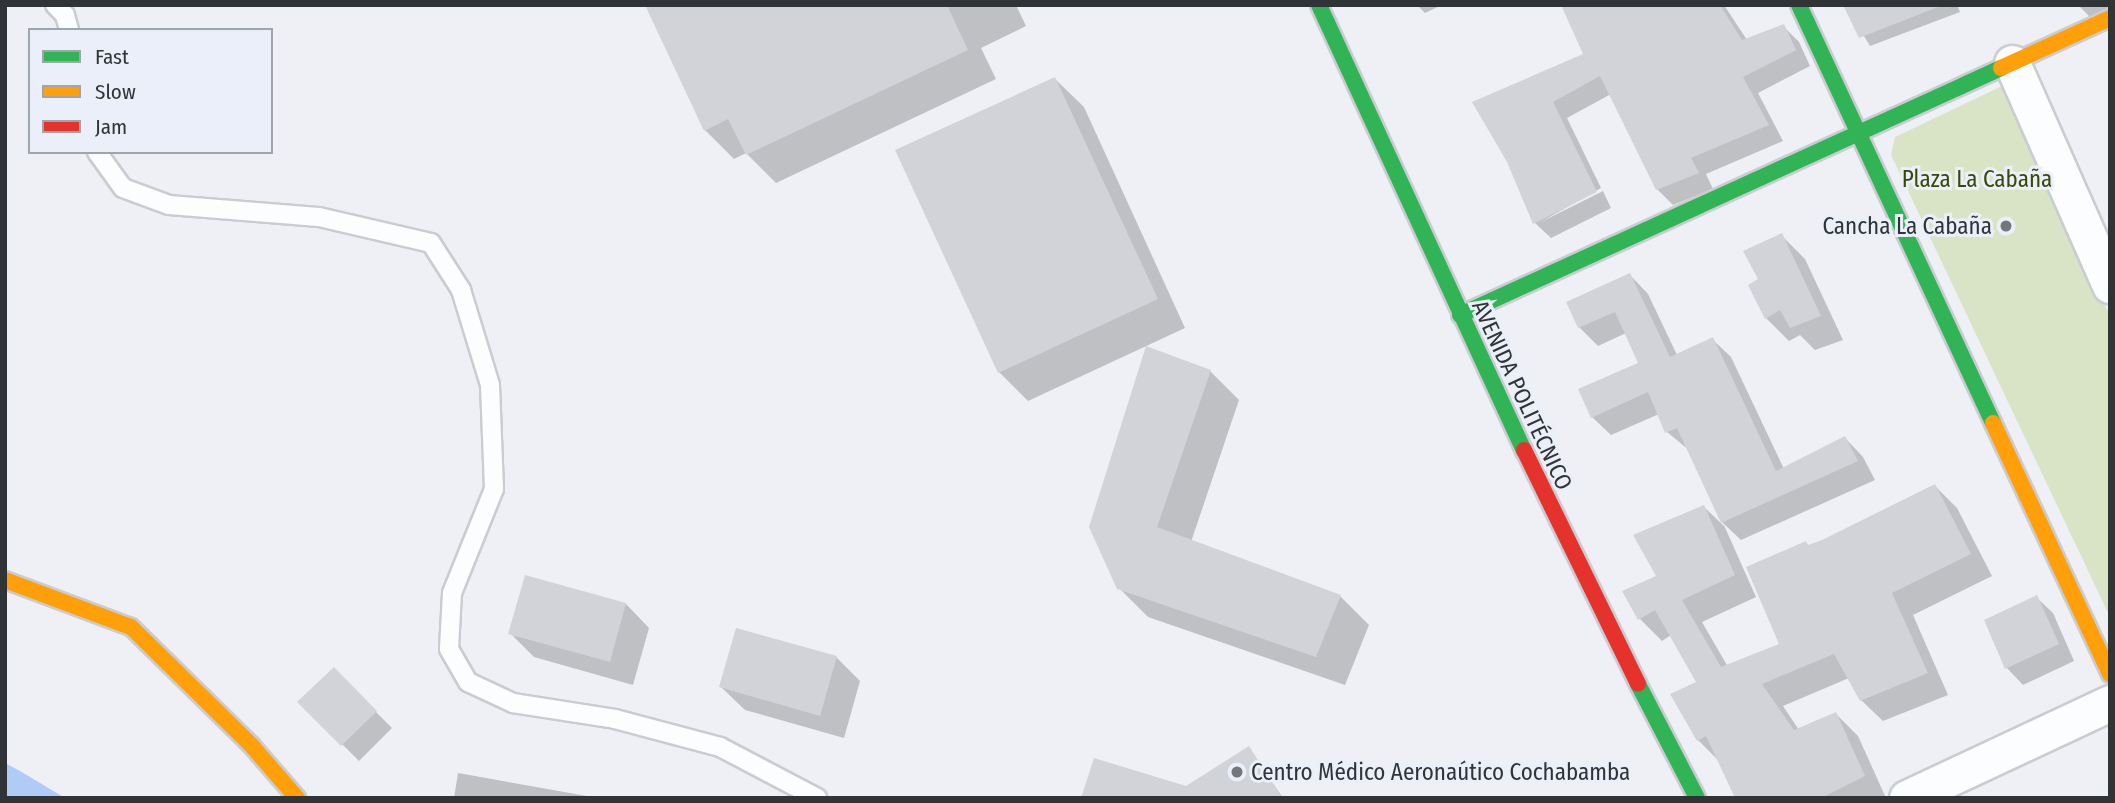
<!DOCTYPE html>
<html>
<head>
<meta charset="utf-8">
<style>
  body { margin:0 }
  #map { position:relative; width:2115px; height:803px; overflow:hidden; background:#eef0f6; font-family:"Fira Sans Condensed",sans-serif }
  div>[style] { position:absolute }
  .green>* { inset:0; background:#d9e4c7 }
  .water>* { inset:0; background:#b0cbf6 }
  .shadow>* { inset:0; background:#0003 }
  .building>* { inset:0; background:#d1d3d8 }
  .roads { filter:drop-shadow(2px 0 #caccd1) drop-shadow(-2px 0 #caccd1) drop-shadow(0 2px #caccd1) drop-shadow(0 -2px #caccd1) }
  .lane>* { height:18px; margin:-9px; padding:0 9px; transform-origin:9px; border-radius:9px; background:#fcfdfe }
  .street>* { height:35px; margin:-17.5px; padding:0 17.5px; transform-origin:17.5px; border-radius:17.5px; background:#fcfdfe }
  .fast>* { height:16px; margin:-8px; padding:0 8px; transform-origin:8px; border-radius:8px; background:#30b455 }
  .slow>* { height:16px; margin:-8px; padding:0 8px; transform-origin:8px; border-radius:8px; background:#ff9f0a }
  .jam>* { height:16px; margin:-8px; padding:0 8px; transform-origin:8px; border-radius:8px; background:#e5322d }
  .dots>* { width:19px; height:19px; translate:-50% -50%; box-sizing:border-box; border:4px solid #eaeff9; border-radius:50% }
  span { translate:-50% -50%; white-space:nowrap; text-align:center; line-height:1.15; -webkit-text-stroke:6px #eaeff9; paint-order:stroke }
  .park-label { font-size:23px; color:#394904 }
  .poi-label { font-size:23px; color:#313437 }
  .right { translate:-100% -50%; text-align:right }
  .left { translate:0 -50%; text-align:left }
  .street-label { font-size:23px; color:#313437 }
  .frame { position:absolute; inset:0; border:7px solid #313437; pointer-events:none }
  .legend { position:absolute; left:28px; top:28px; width:245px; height:126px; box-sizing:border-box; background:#eaeff9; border:2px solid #a0a4ab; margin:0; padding:9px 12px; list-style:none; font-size:21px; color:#313437 }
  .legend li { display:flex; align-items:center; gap:14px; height:35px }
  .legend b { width:35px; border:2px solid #a0a4ab }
</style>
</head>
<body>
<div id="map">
  <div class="green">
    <i style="clip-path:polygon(2000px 87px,2013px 95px,2110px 316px,2110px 617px,1891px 155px,1895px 137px)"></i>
  </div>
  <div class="water">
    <i style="clip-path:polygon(5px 763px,20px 771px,65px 798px,5px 798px)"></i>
  </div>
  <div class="shadow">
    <i style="clip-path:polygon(646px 5px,1016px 5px,1026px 26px,981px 48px,996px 79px,776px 183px,746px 153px,734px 159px,705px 130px)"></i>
    <i style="clip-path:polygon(1417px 5px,1442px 5px,1425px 13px)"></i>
    <i style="clip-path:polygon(1562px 5px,1724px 5px,1747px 40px,1783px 26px,1799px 42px,1810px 66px,1758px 93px,1783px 141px,1706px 174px,1713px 189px,1673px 205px,1657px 189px,1611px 94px,1567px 118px,1601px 188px,1539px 223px,1603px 191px,1611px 208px,1551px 238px,1535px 223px,1508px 161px,1585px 54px)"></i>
    <i style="clip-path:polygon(1845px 5px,1957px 5px,1960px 12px,1870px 46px)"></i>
    <i style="clip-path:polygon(2078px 5px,2110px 5px,2094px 21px)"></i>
    <i style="clip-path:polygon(1055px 79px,1084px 107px,1185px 328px,1028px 401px,999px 372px)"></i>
    <i style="clip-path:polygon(1781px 235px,1805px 259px,1843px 340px,1815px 350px,1800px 335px,1789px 341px,1766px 318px,1761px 280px)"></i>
    <i style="clip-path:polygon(1630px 275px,1648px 294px,1677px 355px,1712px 339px,1731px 357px,1784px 469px,1845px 438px,1863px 457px,1875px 480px,1741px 540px,1723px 523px,1756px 597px,1702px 622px,1728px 667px,1781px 645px,1809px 547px,1935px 486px,1957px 508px,1992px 576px,1913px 615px,1948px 695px,1883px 721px,1861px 700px,1849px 678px,1783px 706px,1799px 730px,1836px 714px,1858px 736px,1886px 798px,1737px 798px,1720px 762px,1698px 740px,1699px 683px,1671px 635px,1662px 641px,1640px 619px,1659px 577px,1704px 507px,1725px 527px,1689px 450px,1667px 432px,1659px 414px,1611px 435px,1592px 417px,1640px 363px,1626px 333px,1598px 346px,1579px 327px)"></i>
    <i style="clip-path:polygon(1210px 371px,1239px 400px,1191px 542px,1340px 596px,1369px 625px,1345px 685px,1148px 617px,1119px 588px)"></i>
    <i style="clip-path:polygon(2036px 597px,2053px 613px,2074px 661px,2023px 685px,2007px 668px,1986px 621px)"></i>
    <i style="clip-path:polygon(626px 604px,649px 628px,633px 685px,534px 657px,510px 633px)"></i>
    <i style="clip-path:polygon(737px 630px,837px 658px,860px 681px,844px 738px,745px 710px,721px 687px)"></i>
    <i style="clip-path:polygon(334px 670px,392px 728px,359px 761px,300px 702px)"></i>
    <i style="clip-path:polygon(1249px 748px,1283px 798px,1083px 798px,1187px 788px)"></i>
    <i style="clip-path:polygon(458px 773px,598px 798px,454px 798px)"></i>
  </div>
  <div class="building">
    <i style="clip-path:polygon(645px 5px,947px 5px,968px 50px,746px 155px,728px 119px,704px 131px)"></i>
    <i style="clip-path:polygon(1561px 5px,1720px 5px,1742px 40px,1784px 24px,1796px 50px,1743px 77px,1769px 125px,1691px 158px,1699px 173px,1656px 190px,1600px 76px,1553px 102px,1597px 192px,1533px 224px,1507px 162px,1472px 102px,1583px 54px)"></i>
    <i style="clip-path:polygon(1843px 5px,1937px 5px,1938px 7px,1859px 38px)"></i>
    <i style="clip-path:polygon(1055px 77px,1158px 299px,998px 373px,895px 150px)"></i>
    <i style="clip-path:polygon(1782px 233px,1821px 316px,1790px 328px,1780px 310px,1765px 319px,1748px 285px,1758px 279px,1743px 251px)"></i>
    <i style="clip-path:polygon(1630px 273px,1670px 357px,1713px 337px,1776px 471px,1845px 436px,1858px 461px,1721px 523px,1677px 428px,1665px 433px,1648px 392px,1591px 418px,1578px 389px,1638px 363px,1615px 312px,1578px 328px,1566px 302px)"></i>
    <i style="clip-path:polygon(1146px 346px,1211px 370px,1157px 527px,1341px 595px,1316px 657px,1117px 589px,1089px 527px)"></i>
    <i style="clip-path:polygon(1935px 484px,1971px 554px,1892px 593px,1928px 673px,1860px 701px,1834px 654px,1762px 684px,1794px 730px,1836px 712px,1865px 776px,1821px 798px,1735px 798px,1706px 736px,1697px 741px,1670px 694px,1696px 682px,1655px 610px,1638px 620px,1622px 591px,1656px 576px,1633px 535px,1704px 505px,1735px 575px,1682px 600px,1721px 667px,1779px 644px,1746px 567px,1806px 541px,1808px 545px,1822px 540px)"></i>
    <i style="clip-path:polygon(525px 575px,626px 603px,610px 662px,508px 634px)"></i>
    <i style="clip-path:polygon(2037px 595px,2059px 644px,2005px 669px,1984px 620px)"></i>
    <i style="clip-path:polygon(736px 628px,837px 656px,820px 716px,719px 687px)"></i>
    <i style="clip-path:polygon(334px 667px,377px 711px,341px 746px,297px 702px)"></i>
    <i style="clip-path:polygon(1249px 746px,1282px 798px,1081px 798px,1094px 758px,1186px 786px)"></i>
  </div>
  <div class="roads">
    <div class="lane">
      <i style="left:55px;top:5px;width:14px;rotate:45deg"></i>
      <i style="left:65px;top:15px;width:16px;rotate:75deg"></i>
      <i style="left:97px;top:152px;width:44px;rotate:54.2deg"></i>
      <i style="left:123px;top:188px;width:49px;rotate:20.3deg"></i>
      <i style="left:169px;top:205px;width:150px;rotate:4.6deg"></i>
      <i style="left:319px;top:217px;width:115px;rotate:13.1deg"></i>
      <i style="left:431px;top:243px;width:56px;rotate:57.4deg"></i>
      <i style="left:461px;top:290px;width:99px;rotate:73deg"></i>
      <i style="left:490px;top:385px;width:104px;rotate:87.8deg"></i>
      <i style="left:494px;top:489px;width:112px;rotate:112deg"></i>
      <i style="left:452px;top:593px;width:56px;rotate:93.1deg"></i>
      <i style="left:449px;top:649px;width:38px;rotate:60deg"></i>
      <i style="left:468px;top:682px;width:50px;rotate:25deg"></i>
      <i style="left:513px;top:703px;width:103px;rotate:8.9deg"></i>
      <i style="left:615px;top:719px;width:109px;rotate:14.9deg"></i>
      <i style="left:720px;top:747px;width:110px;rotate:27.7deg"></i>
    </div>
    <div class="street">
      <i style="left:2012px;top:63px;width:243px;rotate:66.2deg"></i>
      <i style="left:1907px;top:798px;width:224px;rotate:-25.1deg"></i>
    </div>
    <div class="fast">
      <i style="left:1319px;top:5px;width:490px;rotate:65.3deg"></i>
      <i style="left:1799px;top:5px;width:461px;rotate:65.1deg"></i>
      <i style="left:1460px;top:315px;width:595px;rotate:-24.54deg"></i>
      <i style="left:1638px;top:684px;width:128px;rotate:62.6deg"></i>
    </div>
    <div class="slow">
      <i style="left:2001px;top:68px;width:120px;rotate:-24.6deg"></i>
      <i style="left:1993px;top:423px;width:277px;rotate:65deg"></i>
      <i style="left:5px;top:580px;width:134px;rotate:20.5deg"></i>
      <i style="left:131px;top:627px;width:170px;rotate:44.5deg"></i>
      <i style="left:252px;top:746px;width:69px;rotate:49.1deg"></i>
    </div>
    <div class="jam">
      <i style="left:1524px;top:450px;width:260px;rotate:64deg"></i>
    </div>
  </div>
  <div class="dots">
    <i style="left:2006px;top:226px;background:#73767a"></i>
    <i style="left:1237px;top:772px;background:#73767a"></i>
  </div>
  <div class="park-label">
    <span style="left:1977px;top:179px">Plaza La Cabaña</span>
  </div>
  <div class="poi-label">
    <span class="right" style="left:1992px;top:226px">Cancha La Cabaña</span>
    <span class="left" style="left:1251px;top:772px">Centro Médico Aeronaútico Cochabamba</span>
  </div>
  <div class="street-label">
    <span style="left:1522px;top:395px;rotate:65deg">AVENIDA POLITÉCNICO</span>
  </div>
  <div class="frame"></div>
  <ul class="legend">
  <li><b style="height:9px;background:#30b455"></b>Fast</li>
  <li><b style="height:9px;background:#ff9f0a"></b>Slow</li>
  <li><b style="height:9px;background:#e5322d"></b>Jam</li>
  </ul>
</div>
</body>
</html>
